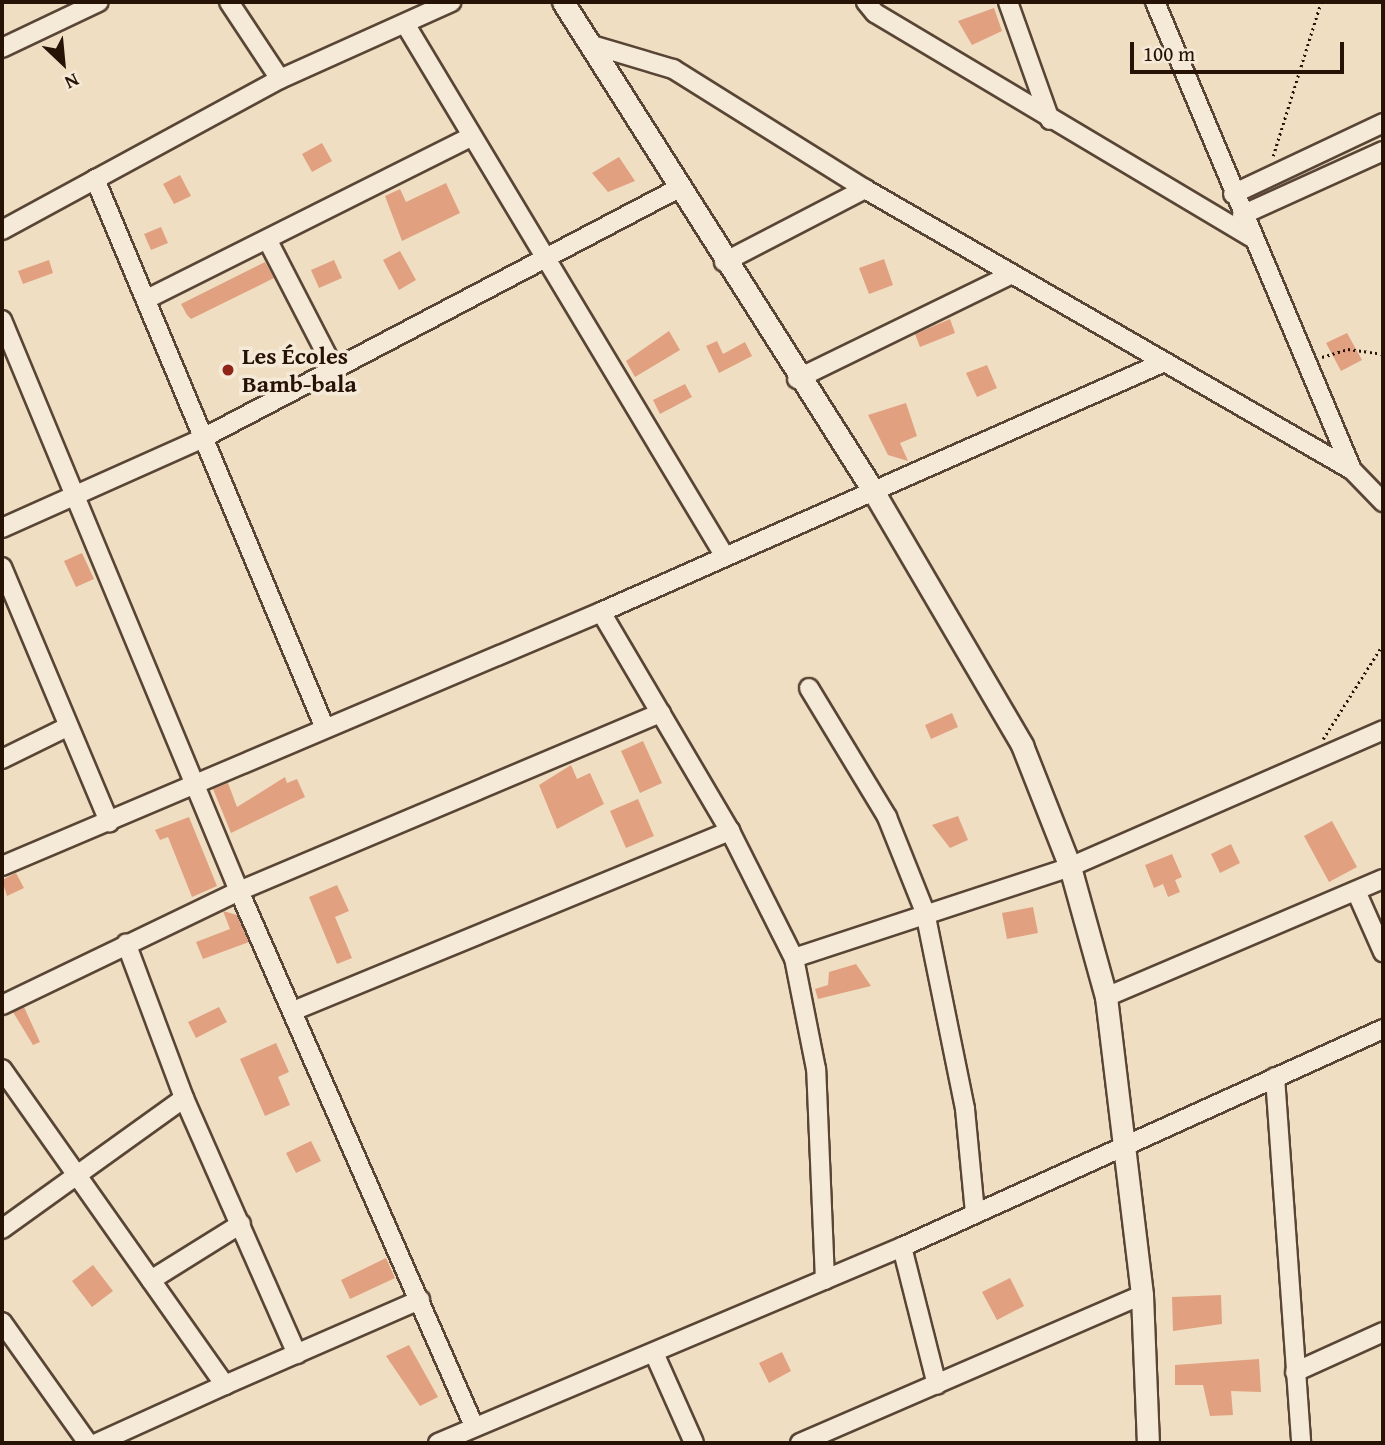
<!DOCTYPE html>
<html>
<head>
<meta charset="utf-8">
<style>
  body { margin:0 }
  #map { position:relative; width:1385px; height:1445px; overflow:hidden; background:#efdec2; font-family:"Gentium Book Plus",serif }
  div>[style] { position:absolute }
  .building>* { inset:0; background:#e1a181 }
  .path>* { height:2.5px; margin-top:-1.25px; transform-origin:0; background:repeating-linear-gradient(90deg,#271206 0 2px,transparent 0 5.5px) }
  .roads { filter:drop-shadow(2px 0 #594535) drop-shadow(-2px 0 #594535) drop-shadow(0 2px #594535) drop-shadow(0 -2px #594535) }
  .minor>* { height:18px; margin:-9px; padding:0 9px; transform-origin:9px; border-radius:9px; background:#f5ead7 }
  .tertiary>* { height:21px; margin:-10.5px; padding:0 10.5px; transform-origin:10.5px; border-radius:10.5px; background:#f5ead7 }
  .dots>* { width:19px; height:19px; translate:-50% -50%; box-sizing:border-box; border:4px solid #f5ead7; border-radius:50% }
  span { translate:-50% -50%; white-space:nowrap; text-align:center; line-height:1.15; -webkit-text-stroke:7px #f5ead7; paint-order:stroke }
  .poi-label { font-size:24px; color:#271206; font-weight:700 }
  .left { translate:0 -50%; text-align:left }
  .frame { position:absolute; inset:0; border:4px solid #271206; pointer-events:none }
  .north { position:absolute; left:28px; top:28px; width:70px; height:70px; -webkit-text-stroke:5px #f5ead7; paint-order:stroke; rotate:154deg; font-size:19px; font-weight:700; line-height:28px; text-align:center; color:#271206 }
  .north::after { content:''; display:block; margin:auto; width:24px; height:32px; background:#271206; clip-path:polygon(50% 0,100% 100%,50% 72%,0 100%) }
  .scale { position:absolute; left:1130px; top:42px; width:214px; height:32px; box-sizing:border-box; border:4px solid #271206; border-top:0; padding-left:9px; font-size:21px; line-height:24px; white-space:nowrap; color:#271206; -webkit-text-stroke:5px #f5ead7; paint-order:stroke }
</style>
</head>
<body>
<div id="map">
  <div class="building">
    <i style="clip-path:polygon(994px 8px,1002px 31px,972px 45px,958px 21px)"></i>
    <i style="clip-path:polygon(322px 143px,332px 161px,312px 172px,302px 154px)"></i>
    <i style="clip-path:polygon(619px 157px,635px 181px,608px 192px,592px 173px)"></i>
    <i style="clip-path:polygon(180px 175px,191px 196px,174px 204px,163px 184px)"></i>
    <i style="clip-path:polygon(446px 183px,460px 213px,402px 241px,385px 196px,400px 189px,406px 202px)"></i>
    <i style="clip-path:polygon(161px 227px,168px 243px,151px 250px,144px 234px)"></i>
    <i style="clip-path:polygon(400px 251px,416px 280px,399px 290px,383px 260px)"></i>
    <i style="clip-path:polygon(884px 259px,893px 285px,869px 294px,859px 268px)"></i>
    <i style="clip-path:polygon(49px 260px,53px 273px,23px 284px,18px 271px)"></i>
    <i style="clip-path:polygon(334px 260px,342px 278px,319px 288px,311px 270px)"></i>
    <i style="clip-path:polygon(265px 262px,274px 278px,191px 319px,187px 315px,181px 304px)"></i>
    <i style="clip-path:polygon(950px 319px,955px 333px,920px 347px,915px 334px)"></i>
    <i style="clip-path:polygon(669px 331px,680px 350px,635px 377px,626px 361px)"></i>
    <i style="clip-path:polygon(1347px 333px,1362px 360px,1341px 371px,1326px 343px)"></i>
    <i style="clip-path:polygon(717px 341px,723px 354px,745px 342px,752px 356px,719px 373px,706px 346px)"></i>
    <i style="clip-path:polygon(987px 365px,997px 388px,977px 397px,966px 373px)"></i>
    <i style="clip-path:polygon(685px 384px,692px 397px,660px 414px,653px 400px)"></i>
    <i style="clip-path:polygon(906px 403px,917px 436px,900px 443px,908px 461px,888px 455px,868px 415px)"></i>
    <i style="clip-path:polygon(82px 553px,94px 579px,76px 587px,64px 561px)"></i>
    <i style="clip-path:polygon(952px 713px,958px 727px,931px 739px,925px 725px)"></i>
    <i style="clip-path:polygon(643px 741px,662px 783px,640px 793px,621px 751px)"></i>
    <i style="clip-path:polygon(571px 765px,577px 779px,590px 773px,604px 804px,557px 829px,539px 785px)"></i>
    <i style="clip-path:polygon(285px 777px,287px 783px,297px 779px,305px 797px,231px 833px,213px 789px,228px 783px,237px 807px)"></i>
    <i style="clip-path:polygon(638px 799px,654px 836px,626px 848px,610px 811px)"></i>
    <i style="clip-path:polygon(958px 816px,968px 840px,950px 848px,932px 825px)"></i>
    <i style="clip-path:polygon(189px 817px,217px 886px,192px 897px,168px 837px,160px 840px,155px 830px)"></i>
    <i style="clip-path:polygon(1332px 821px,1357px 867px,1329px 882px,1304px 836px)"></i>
    <i style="clip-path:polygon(1231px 844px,1240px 863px,1220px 873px,1211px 854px)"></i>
    <i style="clip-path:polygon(1172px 854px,1182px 877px,1175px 880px,1180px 892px,1168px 897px,1163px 884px,1154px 888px,1145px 865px)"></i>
    <i style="clip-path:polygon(16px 873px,24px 888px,7px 896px,2px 880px)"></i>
    <i style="clip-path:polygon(337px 885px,349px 911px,335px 917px,352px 958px,337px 964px,309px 897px)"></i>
    <i style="clip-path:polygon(1033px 907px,1038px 933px,1007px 939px,1002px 913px)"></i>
    <i style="clip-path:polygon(223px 911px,237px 915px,249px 942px,203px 959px,196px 942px,230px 929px)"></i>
    <i style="clip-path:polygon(856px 964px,871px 986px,818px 999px,815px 989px,828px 985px,829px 972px)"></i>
    <i style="clip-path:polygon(24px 1007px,40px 1042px,33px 1045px,13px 1012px)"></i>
    <i style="clip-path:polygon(219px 1007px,227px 1022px,196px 1038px,188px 1022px)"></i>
    <i style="clip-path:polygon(276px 1043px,289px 1072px,278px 1077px,290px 1105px,265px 1116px,240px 1059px)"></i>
    <i style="clip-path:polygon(311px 1141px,321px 1161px,296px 1173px,286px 1153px)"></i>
    <i style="clip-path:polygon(386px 1258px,395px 1278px,350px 1299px,341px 1280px)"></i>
    <i style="clip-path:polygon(93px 1265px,113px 1291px,92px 1307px,72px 1281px)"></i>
    <i style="clip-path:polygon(1010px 1278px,1024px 1306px,997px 1320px,982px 1292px)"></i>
    <i style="clip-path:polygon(1221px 1295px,1222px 1324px,1173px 1331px,1172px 1297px)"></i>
    <i style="clip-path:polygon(409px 1345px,438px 1397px,420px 1406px,386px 1356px)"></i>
    <i style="clip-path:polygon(782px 1352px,791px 1371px,769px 1383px,759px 1363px)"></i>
    <i style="clip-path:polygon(1259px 1359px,1261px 1392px,1231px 1391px,1233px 1415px,1210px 1416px,1203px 1385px,1175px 1385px,1175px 1365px)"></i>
  </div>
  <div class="path">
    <i style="left:1273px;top:156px;width:161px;rotate:-72.7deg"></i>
    <i style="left:1322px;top:357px;width:27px;rotate:-17deg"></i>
    <i style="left:1348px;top:349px;width:35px;rotate:8deg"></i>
    <i style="left:1323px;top:739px;width:112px;rotate:-57.7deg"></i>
  </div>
  <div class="roads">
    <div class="minor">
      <i style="left:229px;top:2px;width:92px;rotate:56.5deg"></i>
      <i style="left:866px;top:2px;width:14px;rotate:51deg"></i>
      <i style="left:875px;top:13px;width:438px;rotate:30.8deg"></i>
      <i style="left:1008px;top:2px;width:125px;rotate:70.4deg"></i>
      <i style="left:1155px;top:2px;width:508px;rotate:67.17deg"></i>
      <i style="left:407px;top:27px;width:616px;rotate:59.02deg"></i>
      <i style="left:589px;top:44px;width:88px;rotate:16.6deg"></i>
      <i style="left:673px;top:69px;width:226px;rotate:32deg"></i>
      <i style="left:865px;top:189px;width:562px;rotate:29.99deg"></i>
      <i style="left:1352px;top:470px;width:45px;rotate:45.9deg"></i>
      <i style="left:2px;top:48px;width:107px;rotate:-25.4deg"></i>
      <i style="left:95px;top:179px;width:593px;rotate:67.28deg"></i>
      <i style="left:1233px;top:194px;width:166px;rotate:-25.3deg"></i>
      <i style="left:1242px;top:215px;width:155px;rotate:-24.4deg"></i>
      <i style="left:2px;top:230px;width:316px;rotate:-28.5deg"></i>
      <i style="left:280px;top:79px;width:188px;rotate:-24.2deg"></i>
      <i style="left:268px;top:241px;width:142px;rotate:62.7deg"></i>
      <i style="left:724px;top:262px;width:159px;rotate:-27.4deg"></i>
      <i style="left:147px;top:299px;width:361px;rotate:-26.6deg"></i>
      <i style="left:2px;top:320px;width:618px;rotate:67.46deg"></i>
      <i style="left:239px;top:891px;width:584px;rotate:66.29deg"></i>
      <i style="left:797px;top:379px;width:239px;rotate:-26deg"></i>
      <i style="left:2px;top:528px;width:220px;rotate:-24.1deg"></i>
      <i style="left:203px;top:438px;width:535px;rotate:-27.71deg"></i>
      <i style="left:2px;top:567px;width:277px;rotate:67.2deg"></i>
      <i style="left:601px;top:612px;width:254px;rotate:59.5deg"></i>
      <i style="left:730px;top:831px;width:142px;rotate:63.3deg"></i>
      <i style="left:809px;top:688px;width:151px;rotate:58.8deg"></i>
      <i style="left:887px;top:817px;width:102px;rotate:68.2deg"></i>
      <i style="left:925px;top:912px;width:201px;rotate:78.5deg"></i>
      <i style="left:965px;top:1109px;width:104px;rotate:84.5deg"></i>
      <i style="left:2px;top:759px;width:72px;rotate:-26.2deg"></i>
      <i style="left:2px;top:866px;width:651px;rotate:-22.98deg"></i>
      <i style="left:601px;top:612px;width:614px;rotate:-23.93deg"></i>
      <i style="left:1356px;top:891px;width:67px;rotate:66.1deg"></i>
      <i style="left:1106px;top:997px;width:301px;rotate:-23.1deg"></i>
      <i style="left:2px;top:1005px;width:263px;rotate:-25.7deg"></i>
      <i style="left:239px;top:891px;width:458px;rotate:-22.9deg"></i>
      <i style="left:293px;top:1011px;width:473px;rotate:-22.4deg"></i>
      <i style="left:2px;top:1069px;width:387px;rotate:54.8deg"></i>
      <i style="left:225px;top:1385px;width:213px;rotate:-23.6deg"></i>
      <i style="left:1275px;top:1077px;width:367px;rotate:85.9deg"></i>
      <i style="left:184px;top:1098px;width:280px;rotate:66.2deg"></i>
      <i style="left:2px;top:1229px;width:224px;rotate:-35.7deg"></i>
      <i style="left:184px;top:1098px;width:165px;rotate:-110.5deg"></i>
      <i style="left:902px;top:1247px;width:142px;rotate:75.8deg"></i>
      <i style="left:151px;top:1280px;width:106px;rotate:-31.9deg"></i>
      <i style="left:825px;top:1280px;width:211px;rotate:-92.4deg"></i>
      <i style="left:816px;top:1069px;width:113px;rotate:-101.2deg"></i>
      <i style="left:794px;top:958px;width:291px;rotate:-18.2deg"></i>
      <i style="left:1070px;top:867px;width:342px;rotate:-23.6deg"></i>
      <i style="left:2px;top:1322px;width:148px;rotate:54.6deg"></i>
      <i style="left:654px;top:1353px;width:98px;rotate:66deg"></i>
      <i style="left:1295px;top:1372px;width:97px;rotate:-24.4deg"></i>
      <i style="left:97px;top:1443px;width:141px;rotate:-24.4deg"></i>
      <i style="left:438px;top:1443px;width:504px;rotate:-22.9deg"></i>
      <i style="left:902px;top:1247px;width:528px;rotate:-24.38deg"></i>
      <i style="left:800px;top:1443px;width:373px;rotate:-23.4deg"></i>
    </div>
    <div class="tertiary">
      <i style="left:563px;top:2px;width:577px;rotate:57.6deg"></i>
      <i style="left:872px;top:489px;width:297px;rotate:59.6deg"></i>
      <i style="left:1022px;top:745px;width:131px;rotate:68.5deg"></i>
      <i style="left:1070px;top:867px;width:135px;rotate:74.5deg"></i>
      <i style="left:1106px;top:997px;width:300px;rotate:83.1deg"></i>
      <i style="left:1142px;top:1295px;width:148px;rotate:87.7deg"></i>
    </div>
  </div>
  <div class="dots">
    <i style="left:228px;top:370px;background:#8f2418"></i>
  </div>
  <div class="poi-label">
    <span class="left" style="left:242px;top:370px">Les Écoles<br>Bamb-bala</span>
  </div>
  <div class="frame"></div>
  <div class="north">N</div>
  <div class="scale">100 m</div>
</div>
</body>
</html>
